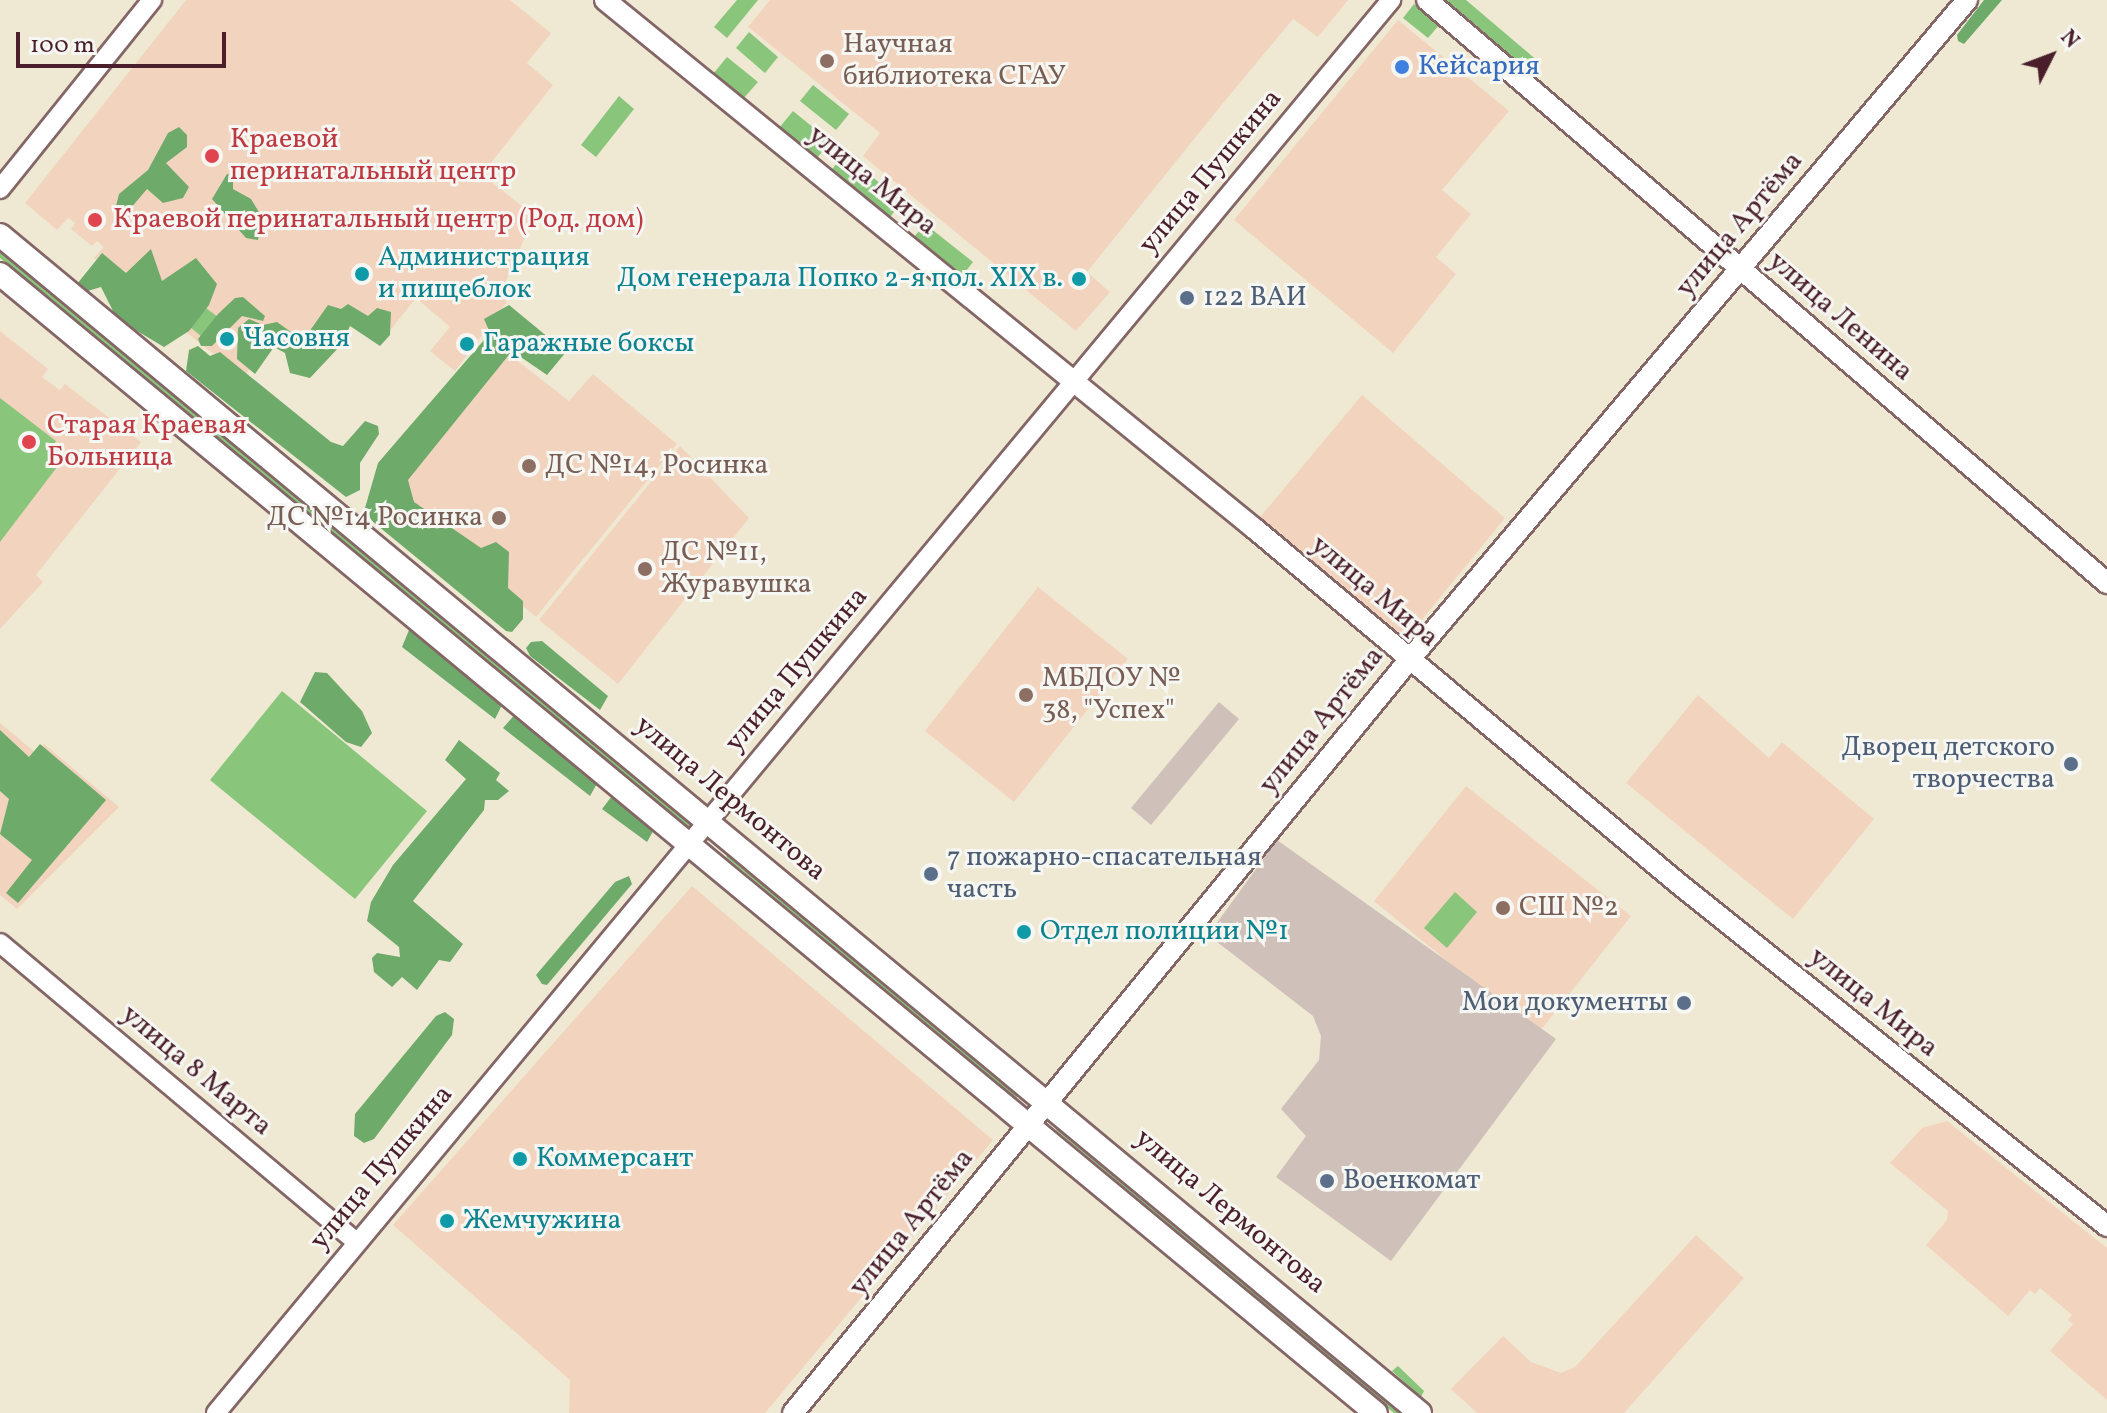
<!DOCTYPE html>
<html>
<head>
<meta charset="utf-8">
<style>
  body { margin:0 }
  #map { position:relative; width:2107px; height:1413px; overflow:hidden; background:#efe9d4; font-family:Vollkorn,serif }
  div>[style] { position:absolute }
  .built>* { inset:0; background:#f2d4be }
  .industrial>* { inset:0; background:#cfc0ba }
  .green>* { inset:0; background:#89c57a }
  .forest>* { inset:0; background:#6eaa6a }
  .roads { filter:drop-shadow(2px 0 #846666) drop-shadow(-2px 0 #846666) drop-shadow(0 2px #846666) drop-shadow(0 -2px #846666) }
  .tertiary>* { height:18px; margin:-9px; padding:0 9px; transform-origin:9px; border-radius:9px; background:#fff }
  .secondary>* { height:20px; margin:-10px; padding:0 10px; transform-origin:10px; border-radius:10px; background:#fff }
  .primary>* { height:22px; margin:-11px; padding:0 11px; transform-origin:11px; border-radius:11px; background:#fff }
  .dots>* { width:22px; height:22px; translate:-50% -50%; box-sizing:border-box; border:4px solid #f6f6f2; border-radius:50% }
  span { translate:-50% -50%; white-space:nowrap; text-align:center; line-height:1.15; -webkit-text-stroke:6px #f6f6f2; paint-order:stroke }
  .education-label { font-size:28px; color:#785e54 }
  .left { translate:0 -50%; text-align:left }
  .right { translate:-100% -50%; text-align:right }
  .shop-label { font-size:28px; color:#366cbe }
  .health-label { font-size:28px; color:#be3a42 }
  .street-label { font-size:28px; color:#4a1f2b }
  .culture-label { font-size:28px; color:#0d838f }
  .service-label { font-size:28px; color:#4e5e75 }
  .north { position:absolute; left:2011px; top:16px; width:80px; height:80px; -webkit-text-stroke:6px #f6f6f2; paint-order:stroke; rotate:48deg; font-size:22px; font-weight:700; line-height:32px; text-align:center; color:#4a1f2b }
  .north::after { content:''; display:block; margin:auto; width:28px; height:36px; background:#4a1f2b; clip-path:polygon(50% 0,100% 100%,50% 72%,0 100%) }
  .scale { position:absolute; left:16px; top:32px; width:210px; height:36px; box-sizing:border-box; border:4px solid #4a1f2b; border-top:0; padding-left:10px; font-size:24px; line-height:28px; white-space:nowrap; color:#4a1f2b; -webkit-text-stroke:6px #f6f6f2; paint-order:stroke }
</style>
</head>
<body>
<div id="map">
  <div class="built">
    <i style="clip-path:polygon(186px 0,510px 0,551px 33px,527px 63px,553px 85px,482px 174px,534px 216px,500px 295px,507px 302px,455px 371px,430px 351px,450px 327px,416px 298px,380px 343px,352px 322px,312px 355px,278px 334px,243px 378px,94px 258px,104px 247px,97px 241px,92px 246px,71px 229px,75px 223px,68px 218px,57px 230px,25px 203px)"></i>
    <i style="clip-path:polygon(770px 0,1348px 0,1318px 37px,1293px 19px,1224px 102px,1087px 272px,1110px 292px,1076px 331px,863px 156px,880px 133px,748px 27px)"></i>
    <i style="clip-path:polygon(1398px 20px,1509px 111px,1442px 190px,1471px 214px,1436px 257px,1456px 274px,1393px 353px,1234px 220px)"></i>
    <i style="clip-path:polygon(0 331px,48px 369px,42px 377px,60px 390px,65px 384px,141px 442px,36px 575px,43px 582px,0 629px)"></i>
    <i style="clip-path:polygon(497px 345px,569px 401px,593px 374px,677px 444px,536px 617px,381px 488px)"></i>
    <i style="clip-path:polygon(1362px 395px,1505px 518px,1411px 633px,1393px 631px,1256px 522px)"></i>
    <i style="clip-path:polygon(680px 446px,749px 518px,618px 684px,539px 620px)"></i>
    <i style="clip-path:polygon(1038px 587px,1128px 659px,1014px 802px,925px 731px)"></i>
    <i style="clip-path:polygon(1698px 695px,1769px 758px,1782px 742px,1874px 819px,1793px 919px,1626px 783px)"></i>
    <i style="clip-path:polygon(0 723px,36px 753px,44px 744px,119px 807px,17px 909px,0 895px)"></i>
    <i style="clip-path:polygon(1466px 786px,1631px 916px,1537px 1035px,1374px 901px)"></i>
    <i style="clip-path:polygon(692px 886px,993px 1140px,765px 1413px,569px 1413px,570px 1380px,393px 1225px)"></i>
    <i style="clip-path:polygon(1947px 1121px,2107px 1248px,2107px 1400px,2050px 1351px,2073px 1324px,2068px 1320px,2072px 1315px,2040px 1288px,2035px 1294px,2030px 1290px,2008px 1316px,1926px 1245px,1947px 1220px,1948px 1211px,1890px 1163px,1922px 1128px)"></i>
    <i style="clip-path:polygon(1696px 1235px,1744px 1278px,1624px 1413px,1477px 1413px,1451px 1389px,1503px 1336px,1531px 1362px,1561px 1373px,1575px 1367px)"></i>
  </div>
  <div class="industrial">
    <i style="clip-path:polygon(1219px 702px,1239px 719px,1151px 825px,1131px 808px)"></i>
    <i style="clip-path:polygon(1277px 840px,1556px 1039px,1391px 1261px,1276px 1177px,1306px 1136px,1281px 1109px,1319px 1060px,1321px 1036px,1313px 1016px,1208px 935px)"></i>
  </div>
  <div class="green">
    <i style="clip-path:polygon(737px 0,758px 0,727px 38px,714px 27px)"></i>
    <i style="clip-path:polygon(1440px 0,1466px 0,1539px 62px,1528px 74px)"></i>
    <i style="clip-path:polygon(1414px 4px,1440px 24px,1428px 38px,1403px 18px)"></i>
    <i style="clip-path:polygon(749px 32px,778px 57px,765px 73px,736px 48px)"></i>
    <i style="clip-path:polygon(727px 57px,758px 82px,743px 99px,713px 74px)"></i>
    <i style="clip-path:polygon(813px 85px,849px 114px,836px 130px,800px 101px)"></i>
    <i style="clip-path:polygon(619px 96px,634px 109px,596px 157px,581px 145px)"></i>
    <i style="clip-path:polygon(793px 111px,831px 142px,816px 159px,779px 128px)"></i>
    <i style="clip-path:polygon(844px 154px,902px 201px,888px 220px,830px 172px)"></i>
    <i style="clip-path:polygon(925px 224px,973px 262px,962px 276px,913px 238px)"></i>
    <i style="clip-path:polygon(0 250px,60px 302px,695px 824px,691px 829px,56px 307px,0 258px)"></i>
    <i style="clip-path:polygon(206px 308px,223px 321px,207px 341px,190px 327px)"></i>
    <i style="clip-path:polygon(0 398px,56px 441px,50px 452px,57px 467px,0 542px)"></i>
    <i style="clip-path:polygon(282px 691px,427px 811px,355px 899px,210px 780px)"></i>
    <i style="clip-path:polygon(730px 853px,1020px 1095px,1016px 1098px,726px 857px)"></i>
    <i style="clip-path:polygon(1455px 892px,1477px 912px,1447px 948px,1424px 928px)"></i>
    <i style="clip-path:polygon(1058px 1126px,1373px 1387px,1402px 1413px,1394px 1413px,1056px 1130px)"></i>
    <i style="clip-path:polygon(1398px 1366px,1424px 1391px,1421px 1397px,1392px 1371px)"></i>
  </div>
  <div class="forest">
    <i style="clip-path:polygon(1984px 0,2002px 0,1964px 44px,1958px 41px,1957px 35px)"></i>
    <i style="clip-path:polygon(179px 127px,187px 135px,187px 147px,166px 163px,189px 187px,183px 198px,163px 203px,147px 189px,130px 209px,121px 210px,116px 206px,119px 194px,148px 170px,168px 133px)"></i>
    <i style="clip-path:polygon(227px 174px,233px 176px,233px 189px,251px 199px,262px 217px,258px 240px,246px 238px,212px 199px)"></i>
    <i style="clip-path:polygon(151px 249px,162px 281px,196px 258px,217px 284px,209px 305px,189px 331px,164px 347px,117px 319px,101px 287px,81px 293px,77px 284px,102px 253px,126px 273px)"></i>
    <i style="clip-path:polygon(243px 297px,265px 316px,263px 321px,242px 316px,212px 346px,201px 346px,198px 339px,218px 314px,235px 298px)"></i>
    <i style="clip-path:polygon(348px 304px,368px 316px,377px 308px,391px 312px,390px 335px,380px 346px,350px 326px,342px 344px,310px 378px,290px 373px,285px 353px,274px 347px,255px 374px,237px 359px,238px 328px,249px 319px,263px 325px,277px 322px,298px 337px,309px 332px,328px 305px,341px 309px)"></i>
    <i style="clip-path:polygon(509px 305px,566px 352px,547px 375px,512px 351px,408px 480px,414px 502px,481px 548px,496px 542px,509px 552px,508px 588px,523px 601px,523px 619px,512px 632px,506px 631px,372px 521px,365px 508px,378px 463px,490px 333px,484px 319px)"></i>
    <i style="clip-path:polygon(198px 346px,210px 356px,220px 352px,331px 442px,343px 446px,365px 421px,378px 426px,379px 434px,360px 463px,360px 490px,346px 497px,186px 371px,189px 350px)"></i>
    <i style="clip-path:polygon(409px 630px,416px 630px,504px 701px,495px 719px,402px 647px)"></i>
    <i style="clip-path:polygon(542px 641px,608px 696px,600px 710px,530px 656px,526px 648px,531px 642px)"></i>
    <i style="clip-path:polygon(315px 672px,327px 673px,362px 711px,372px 733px,361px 747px,346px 742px,300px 702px)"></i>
    <i style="clip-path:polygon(517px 712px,599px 780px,590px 796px,503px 728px)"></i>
    <i style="clip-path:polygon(0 730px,29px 757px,40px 744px,106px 800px,18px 903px,6px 893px,32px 860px,0 834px,9px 799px,0 791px)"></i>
    <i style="clip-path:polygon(459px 740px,500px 773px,496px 780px,509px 791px,498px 800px,485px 800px,484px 810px,413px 901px,463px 944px,450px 962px,439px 960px,417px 990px,402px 977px,392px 987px,374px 972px,372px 958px,377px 953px,400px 957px,399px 947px,367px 921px,371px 902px,393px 865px,466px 779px,445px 760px)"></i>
    <i style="clip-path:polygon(615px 792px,656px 826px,647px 842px,602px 809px)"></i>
    <i style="clip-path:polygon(629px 876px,632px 884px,547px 985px,542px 984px,536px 975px,615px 882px)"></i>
    <i style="clip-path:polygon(445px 1012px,454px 1019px,452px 1035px,374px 1139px,364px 1143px,354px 1136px,355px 1114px,436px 1016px)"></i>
  </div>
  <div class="roads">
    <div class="tertiary">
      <i style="left:0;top:189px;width:243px;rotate:-51.2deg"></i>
      <i style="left:0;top:943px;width:465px;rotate:40deg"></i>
      <i style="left:216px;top:1413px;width:1838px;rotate:-50.25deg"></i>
    </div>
    <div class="secondary">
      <i style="left:605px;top:0;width:838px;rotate:39.14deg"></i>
      <i style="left:1255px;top:529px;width:553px;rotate:39.94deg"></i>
      <i style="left:1679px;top:884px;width:548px;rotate:38.63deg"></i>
      <i style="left:1427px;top:0;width:896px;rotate:40.61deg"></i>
      <i style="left:793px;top:1413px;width:974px;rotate:-50.71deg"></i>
      <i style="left:1410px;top:659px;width:863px;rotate:-49.79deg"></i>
    </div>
    <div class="primary">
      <i style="left:0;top:235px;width:1845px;rotate:39.68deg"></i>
      <i style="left:0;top:274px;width:1786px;rotate:39.62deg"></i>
    </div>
  </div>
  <div class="dots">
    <i style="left:827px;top:61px;background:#8d6e63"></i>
    <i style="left:1402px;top:67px;background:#3f7fe0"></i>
    <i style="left:212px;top:156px;background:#e0444e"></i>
    <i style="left:95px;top:220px;background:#e0444e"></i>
    <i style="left:362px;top:274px;background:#0f9aa8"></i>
    <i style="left:1079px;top:279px;background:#0f9aa8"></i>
    <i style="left:1187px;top:298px;background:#5c6f8a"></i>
    <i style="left:227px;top:339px;background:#0f9aa8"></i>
    <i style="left:467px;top:344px;background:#0f9aa8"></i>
    <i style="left:29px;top:442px;background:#e0444e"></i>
    <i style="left:529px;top:466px;background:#8d6e63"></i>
    <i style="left:499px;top:518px;background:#8d6e63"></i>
    <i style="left:645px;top:569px;background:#8d6e63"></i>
    <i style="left:1026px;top:695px;background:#8d6e63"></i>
    <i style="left:2071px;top:764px;background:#5c6f8a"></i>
    <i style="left:931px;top:874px;background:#5c6f8a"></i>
    <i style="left:1503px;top:908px;background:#8d6e63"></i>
    <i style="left:1024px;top:932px;background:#0f9aa8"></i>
    <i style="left:1684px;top:1003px;background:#5c6f8a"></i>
    <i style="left:520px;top:1159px;background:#0f9aa8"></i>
    <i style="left:1327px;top:1181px;background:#5c6f8a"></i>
    <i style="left:447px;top:1221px;background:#0f9aa8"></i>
  </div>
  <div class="education-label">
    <span class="left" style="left:843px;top:61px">Научная<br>библиотека СГАУ</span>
    <span class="left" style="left:545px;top:466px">ДС №14, Росинка</span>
    <span class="right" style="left:483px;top:518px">ДС №14 Росинка</span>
    <span class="left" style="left:661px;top:569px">ДС №11,<br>Журавушка</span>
    <span class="left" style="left:1042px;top:695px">МБДОУ №<br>38, "Успех"</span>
    <span class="left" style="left:1519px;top:908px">СШ №2</span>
  </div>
  <div class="shop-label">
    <span class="left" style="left:1418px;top:67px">Кейсария</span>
  </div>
  <div class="health-label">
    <span class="left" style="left:230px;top:156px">Краевой<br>перинатальный центр</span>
    <span class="left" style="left:113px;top:220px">Краевой перинатальный центр (Род. дом)</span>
    <span class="left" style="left:47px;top:442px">Старая Краевая<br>Больница</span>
  </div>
  <div class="street-label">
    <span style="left:1211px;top:172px;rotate:-50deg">улица Пушкина</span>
    <span style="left:872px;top:181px;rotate:39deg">улица Мира</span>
    <span style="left:1740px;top:225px;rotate:-50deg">улица Артёма</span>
    <span style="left:1840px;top:317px;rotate:41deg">улица Ленина</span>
    <span style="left:1374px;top:592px;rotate:40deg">улица Мира</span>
    <span style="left:797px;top:670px;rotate:-50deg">улица Пушкина</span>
    <span style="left:1322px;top:721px;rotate:-51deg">улица Артёма</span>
    <span style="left:730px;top:799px;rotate:40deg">улица Лермонтова</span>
    <span style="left:1873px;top:1003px;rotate:39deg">улица Мира</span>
    <span style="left:196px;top:1071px;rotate:40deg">улица 8 Марта</span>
    <span style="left:382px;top:1168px;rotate:-50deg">улица Пушкина</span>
    <span style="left:1230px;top:1212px;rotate:40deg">улица Лермонтова</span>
    <span style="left:912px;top:1223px;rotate:-51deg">улица Артёма</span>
  </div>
  <div class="culture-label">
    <span class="left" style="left:378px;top:274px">Администрация<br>и пищеблок</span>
    <span class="right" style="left:1063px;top:279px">Дом генерала Попко 2-я пол. XIX в.</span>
    <span class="left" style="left:243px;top:339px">Часовня</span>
    <span class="left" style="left:483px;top:344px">Гаражные боксы</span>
    <span class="left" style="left:1040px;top:932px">Отдел полиции №1</span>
    <span class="left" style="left:536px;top:1159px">Коммерсант</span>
    <span class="left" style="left:463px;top:1221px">Жемчужина</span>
  </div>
  <div class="service-label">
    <span class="left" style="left:1203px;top:298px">122 ВАИ</span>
    <span class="right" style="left:2055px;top:764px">Дворец детского<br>творчества</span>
    <span class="left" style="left:947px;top:874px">7 пожарно-спасательная<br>часть</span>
    <span class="right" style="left:1668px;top:1003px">Мои документы</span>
    <span class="left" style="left:1343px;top:1181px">Военкомат</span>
  </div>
  <div class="north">N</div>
  <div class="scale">100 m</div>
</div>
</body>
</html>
